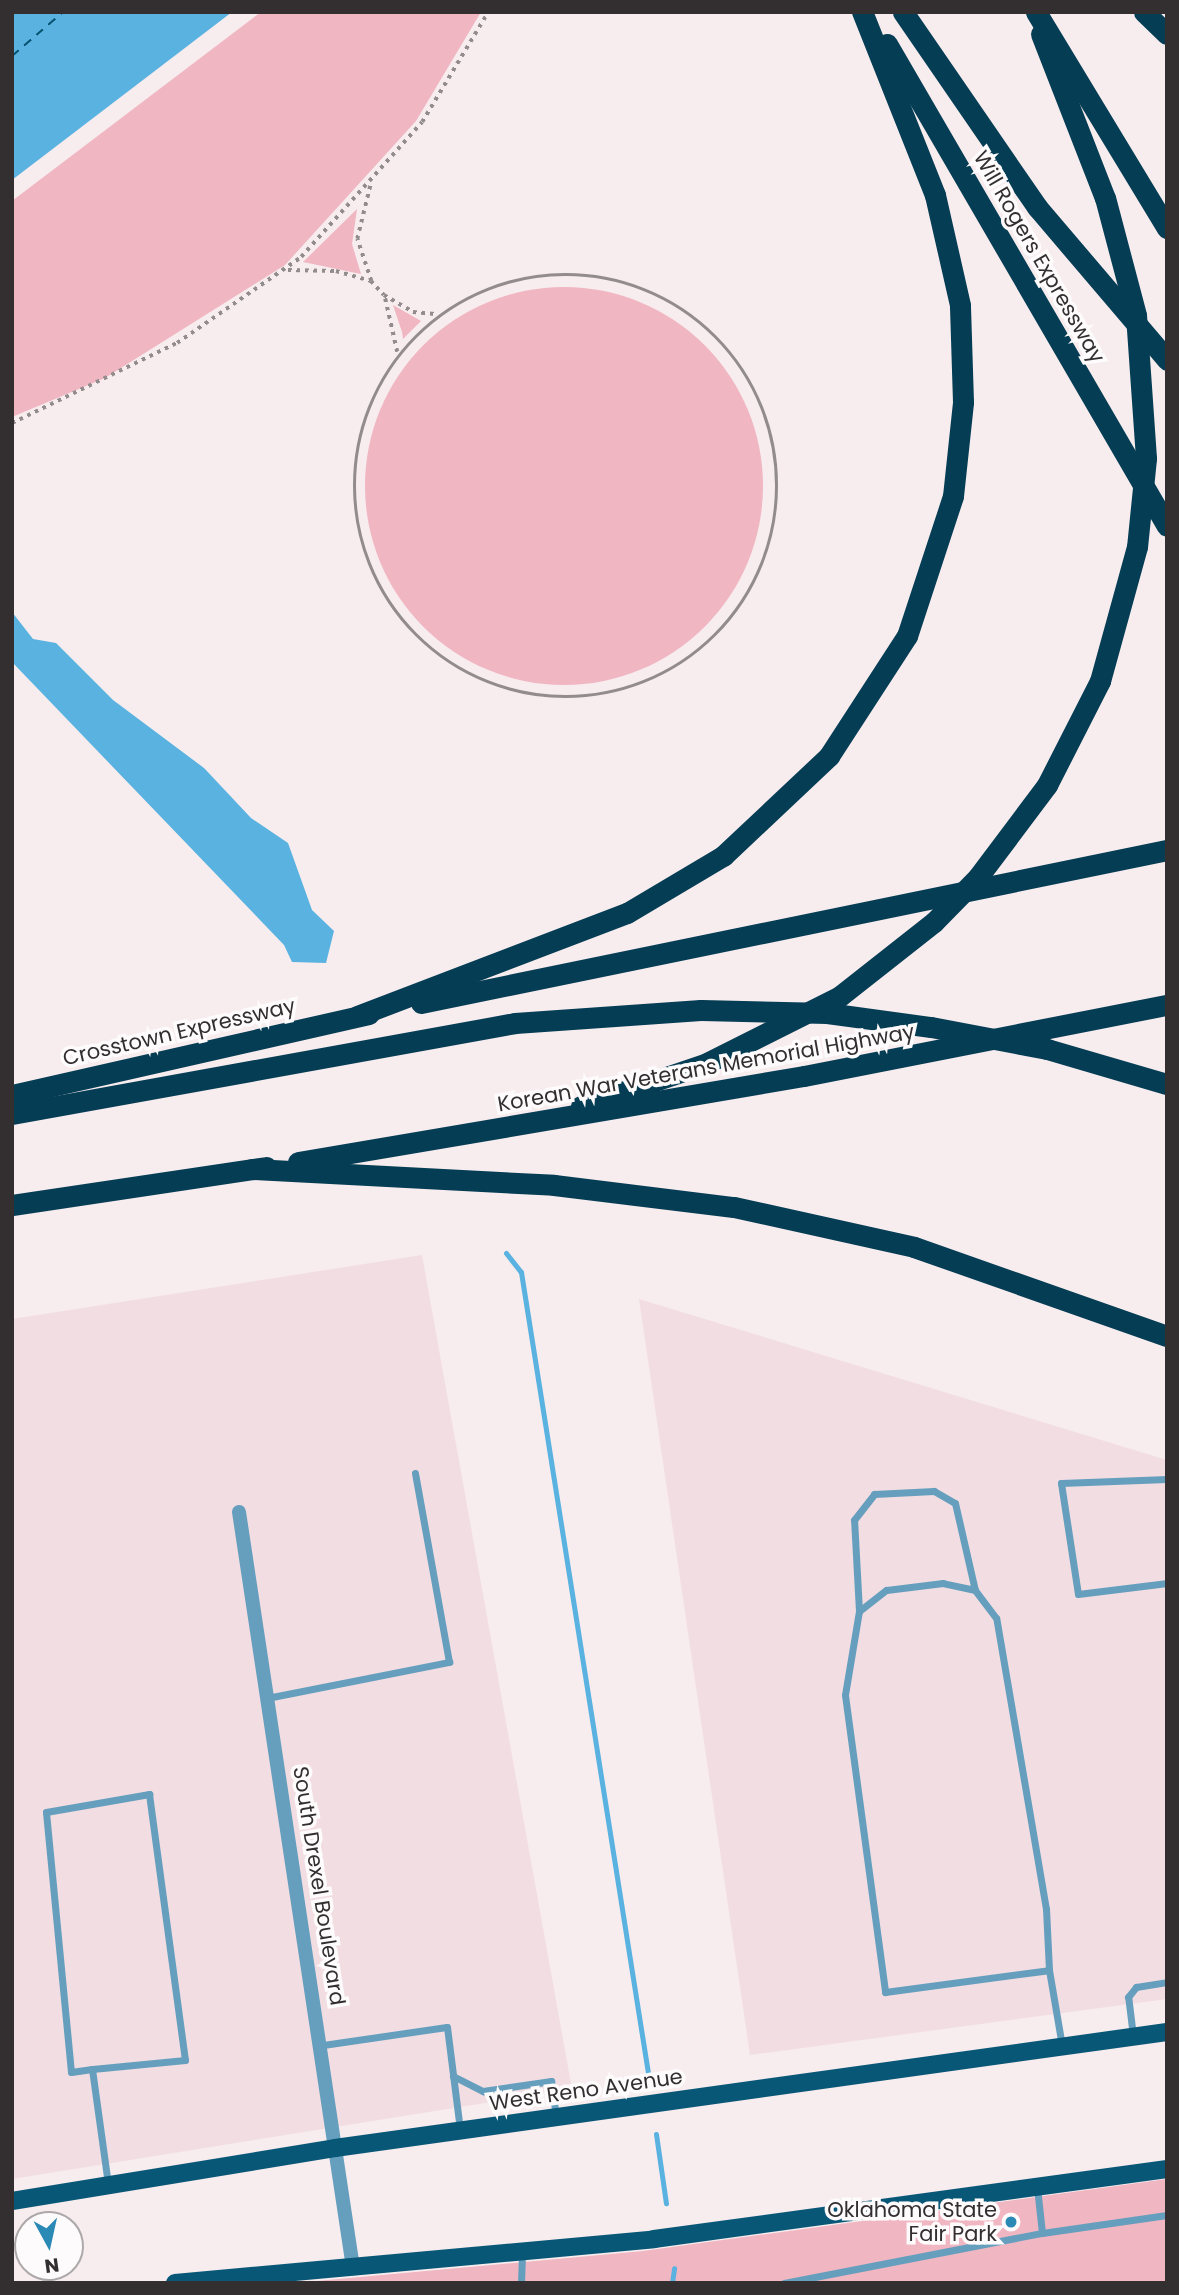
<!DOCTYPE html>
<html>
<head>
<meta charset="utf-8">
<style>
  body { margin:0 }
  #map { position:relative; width:1179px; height:2295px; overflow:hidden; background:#f7ecee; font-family:Poppins,sans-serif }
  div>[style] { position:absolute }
  .built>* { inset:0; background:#f2dee2 }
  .green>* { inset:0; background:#f0b6c2 }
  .round { border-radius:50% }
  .water>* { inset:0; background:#59b2e0 }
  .stream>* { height:5px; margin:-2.5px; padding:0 2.5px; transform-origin:2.5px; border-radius:2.5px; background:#59b2e0 }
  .ferry>* { height:2px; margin-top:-1px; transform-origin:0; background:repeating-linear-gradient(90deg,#065170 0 9px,transparent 0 16px) }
  .path>* { height:3.5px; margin-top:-1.75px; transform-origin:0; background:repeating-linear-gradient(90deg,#938c8d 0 3.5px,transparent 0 8.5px) }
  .path>.ring { margin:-1.75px; padding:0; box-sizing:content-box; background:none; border:3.5px solid #938c8d; border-radius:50% }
  .lane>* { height:7px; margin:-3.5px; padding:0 3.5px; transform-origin:3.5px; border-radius:3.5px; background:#669fbe }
  .street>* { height:14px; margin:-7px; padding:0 7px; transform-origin:7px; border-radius:7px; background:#669fbe }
  .primary>* { height:18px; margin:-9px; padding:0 9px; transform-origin:9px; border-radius:9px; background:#095777 }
  .highway>* { height:21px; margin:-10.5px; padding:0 10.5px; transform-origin:10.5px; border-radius:10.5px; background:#053d54 }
  .highway-bridge>* { height:21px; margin:-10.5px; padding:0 10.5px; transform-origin:10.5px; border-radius:10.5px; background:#053d54 }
  .dots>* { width:19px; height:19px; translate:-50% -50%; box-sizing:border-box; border:4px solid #fefbfc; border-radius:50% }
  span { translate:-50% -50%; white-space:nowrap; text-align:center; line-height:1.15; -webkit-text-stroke:7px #fefbfc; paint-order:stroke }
  .street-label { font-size:21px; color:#332f30 }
  .poi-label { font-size:21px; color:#332f30 }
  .right { translate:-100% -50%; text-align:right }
  .frame { position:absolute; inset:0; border:14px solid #332f30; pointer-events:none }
  .north { position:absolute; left:14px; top:2211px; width:70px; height:70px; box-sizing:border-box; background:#fefbfc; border:2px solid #ada9aa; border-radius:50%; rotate:172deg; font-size:19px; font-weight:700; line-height:28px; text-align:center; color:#332f30 }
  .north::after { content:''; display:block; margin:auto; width:24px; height:32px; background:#2b89b5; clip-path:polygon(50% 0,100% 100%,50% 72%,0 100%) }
</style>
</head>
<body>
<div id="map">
  <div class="built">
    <i style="clip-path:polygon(422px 1255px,572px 2089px,12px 2179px,12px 1319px)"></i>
    <i style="clip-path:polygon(639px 1299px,1167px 1460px,1167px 1999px,750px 2055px)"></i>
  </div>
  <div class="green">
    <i style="clip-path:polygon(261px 12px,481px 12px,416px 121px,285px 265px,105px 378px,12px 417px,12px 201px)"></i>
    <i style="clip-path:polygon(357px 209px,352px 244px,361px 274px,303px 262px)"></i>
    <i class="round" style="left:365px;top:287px;width:398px;height:398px"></i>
    <i style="clip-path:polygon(393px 305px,421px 321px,403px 339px,402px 332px)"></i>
    <i style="clip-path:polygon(1167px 2179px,1167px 2283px,295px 2283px,643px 2251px)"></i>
  </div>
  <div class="water">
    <i style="clip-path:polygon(12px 12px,232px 12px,12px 180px)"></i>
    <i style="clip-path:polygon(12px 612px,33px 639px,56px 643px,113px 700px,204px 768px,251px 818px,288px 843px,312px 910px,334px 931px,326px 963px,292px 962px,284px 945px,12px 662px)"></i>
  </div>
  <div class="stream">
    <i style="left:506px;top:1253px;width:24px;rotate:52deg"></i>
    <i style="left:521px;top:1272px;width:811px;rotate:80.99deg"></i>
    <i style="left:656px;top:2134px;width:70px;rotate:81.8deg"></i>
    <i style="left:672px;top:2283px;width:15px;rotate:-82deg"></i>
  </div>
  <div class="ferry">
    <i style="left:12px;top:56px;width:67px;rotate:-40.8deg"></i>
  </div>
  <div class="path">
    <i style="left:288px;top:270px;width:48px;rotate:1.2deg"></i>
    <i style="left:336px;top:271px;width:36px;rotate:16deg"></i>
    <i style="left:371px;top:281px;width:44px;rotate:-108.4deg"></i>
    <i style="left:357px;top:239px;width:55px;rotate:-76.2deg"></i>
    <i class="ring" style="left:355px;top:275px;width:418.5px;height:418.5px"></i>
    <i style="left:371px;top:281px;width:19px;rotate:47deg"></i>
    <i style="left:397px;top:352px;width:58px;rotate:-102.8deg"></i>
    <i style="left:384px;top:295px;width:34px;rotate:30deg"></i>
    <i style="left:413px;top:312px;width:22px;rotate:5deg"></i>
    <i style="left:12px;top:423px;width:183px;rotate:-25.9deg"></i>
    <i style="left:177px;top:343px;width:151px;rotate:-34.7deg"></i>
    <i style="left:301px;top:257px;width:181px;rotate:-48.1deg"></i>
    <i style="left:422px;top:122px;width:128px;rotate:-59deg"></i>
  </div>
  <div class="lane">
    <i style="left:1167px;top:1479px;width:106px;rotate:177.8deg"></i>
    <i style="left:1061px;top:1483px;width:112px;rotate:81.3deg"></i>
    <i style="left:1078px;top:1594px;width:90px;rotate:-7deg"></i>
    <i style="left:859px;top:1611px;width:91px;rotate:-93.1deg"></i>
    <i style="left:854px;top:1520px;width:33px;rotate:-52deg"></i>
    <i style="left:874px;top:1494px;width:60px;rotate:-2.9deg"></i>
    <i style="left:934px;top:1491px;width:24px;rotate:30deg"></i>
    <i style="left:955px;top:1503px;width:89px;rotate:77.1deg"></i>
    <i style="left:267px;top:1698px;width:186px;rotate:-11.2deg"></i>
    <i style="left:449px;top:1662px;width:192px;rotate:-100.2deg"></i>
    <i style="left:1049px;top:1970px;width:61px;rotate:-92.8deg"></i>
    <i style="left:1046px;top:1909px;width:295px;rotate:-99.7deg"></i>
    <i style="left:996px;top:1618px;width:35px;rotate:-127deg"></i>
    <i style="left:975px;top:1590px;width:33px;rotate:-168deg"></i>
    <i style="left:943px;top:1583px;width:57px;rotate:173deg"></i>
    <i style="left:886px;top:1590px;width:34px;rotate:142deg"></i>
    <i style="left:859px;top:1611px;width:85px;rotate:99.5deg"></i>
    <i style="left:845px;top:1695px;width:300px;rotate:82.3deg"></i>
    <i style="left:885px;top:1992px;width:165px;rotate:-7.6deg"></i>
    <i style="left:1049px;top:1970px;width:77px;rotate:80.3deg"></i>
    <i style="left:1133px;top:2036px;width:39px;rotate:-97deg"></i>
    <i style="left:1128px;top:1997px;width:13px;rotate:-51deg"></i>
    <i style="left:1136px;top:1987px;width:31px;rotate:-9deg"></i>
    <i style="left:323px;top:2045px;width:125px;rotate:-8.3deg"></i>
    <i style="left:447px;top:2027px;width:104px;rotate:82.8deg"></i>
    <i style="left:92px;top:2069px;width:21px;rotate:172deg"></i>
    <i style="left:71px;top:2072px;width:261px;rotate:-95.5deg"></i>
    <i style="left:46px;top:1812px;width:105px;rotate:-9.9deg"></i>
    <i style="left:149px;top:1794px;width:268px;rotate:82.3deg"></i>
    <i style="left:185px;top:2060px;width:93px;rotate:174.5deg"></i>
    <i style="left:92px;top:2069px;width:117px;rotate:82.1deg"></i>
    <i style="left:453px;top:2076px;width:34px;rotate:27deg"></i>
    <i style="left:483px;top:2091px;width:69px;rotate:-8.4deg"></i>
    <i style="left:551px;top:2081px;width:36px;rotate:82deg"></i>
    <i style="left:1037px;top:2187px;width:46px;rotate:83.8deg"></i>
    <i style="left:1042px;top:2233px;width:126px;rotate:-8.2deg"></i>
    <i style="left:521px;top:2283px;width:30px;rotate:-88deg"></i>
    <i style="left:784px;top:2283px;width:263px;rotate:-11deg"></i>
  </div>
  <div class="street">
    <i style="left:239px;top:1512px;width:765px;rotate:81.42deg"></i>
  </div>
  <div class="primary">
    <i style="left:12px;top:2201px;width:327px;rotate:-9.3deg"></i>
    <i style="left:335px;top:2148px;width:840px;rotate:-7.94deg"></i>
    <i style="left:175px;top:2283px;width:481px;rotate:-5.2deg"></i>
    <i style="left:654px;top:2239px;width:518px;rotate:-7.77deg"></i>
  </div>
  <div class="highway">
    <i style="left:903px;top:12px;width:237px;rotate:55.5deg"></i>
    <i style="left:1037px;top:207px;width:201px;rotate:49.6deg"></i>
    <i style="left:1036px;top:12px;width:253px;rotate:58.8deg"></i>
    <i style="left:1144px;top:12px;width:32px;rotate:44deg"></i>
    <i style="left:1041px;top:34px;width:176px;rotate:68.7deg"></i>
    <i style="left:887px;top:44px;width:557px;rotate:59.85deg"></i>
    <i style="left:421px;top:1003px;width:762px;rotate:-11.59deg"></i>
    <i style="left:357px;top:1016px;width:289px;rotate:-20.9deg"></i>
    <i style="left:627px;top:913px;width:112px;rotate:-30.7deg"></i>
    <i style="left:723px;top:856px;width:146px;rotate:-43.3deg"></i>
    <i style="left:829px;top:756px;width:143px;rotate:-57deg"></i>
    <i style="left:907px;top:636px;width:147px;rotate:-71.8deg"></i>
    <i style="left:953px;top:496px;width:95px;rotate:-83.9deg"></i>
    <i style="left:963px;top:402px;width:97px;rotate:-91.8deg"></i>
    <i style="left:960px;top:305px;width:113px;rotate:-102.8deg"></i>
    <i style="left:935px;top:195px;width:197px;rotate:-111.7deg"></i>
    <i style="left:12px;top:1095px;width:366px;rotate:-12.8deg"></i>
    <i style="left:581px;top:1106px;width:133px;rotate:-18.8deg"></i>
    <i style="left:12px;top:1114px;width:511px;rotate:-10.25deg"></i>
    <i style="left:515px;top:1023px;width:186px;rotate:-4deg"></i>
    <i style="left:701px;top:1010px;width:126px;rotate:1.4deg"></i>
    <i style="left:827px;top:1013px;width:105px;rotate:7.7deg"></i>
    <i style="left:931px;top:1027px;width:118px;rotate:10.7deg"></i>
    <i style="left:1047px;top:1049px;width:125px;rotate:16.3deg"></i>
    <i style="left:298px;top:1162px;width:513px;rotate:-9.65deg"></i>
    <i style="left:252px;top:1169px;width:302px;rotate:3deg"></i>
    <i style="left:554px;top:1185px;width:181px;rotate:7deg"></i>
    <i style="left:734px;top:1207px;width:184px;rotate:12.5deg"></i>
    <i style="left:914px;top:1247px;width:268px;rotate:19.4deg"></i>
    <i style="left:12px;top:1205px;width:257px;rotate:-8.5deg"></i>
  </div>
  <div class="highway-bridge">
    <i style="left:707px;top:1063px;width:149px;rotate:-26.7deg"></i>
    <i style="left:840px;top:996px;width:120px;rotate:-38.2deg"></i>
    <i style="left:934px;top:922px;width:63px;rotate:-45.6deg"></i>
    <i style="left:978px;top:877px;width:115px;rotate:-53.1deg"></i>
    <i style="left:1047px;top:785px;width:117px;rotate:-63deg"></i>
    <i style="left:1100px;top:681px;width:139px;rotate:-74.6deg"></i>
    <i style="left:1137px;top:547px;width:89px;rotate:-84.2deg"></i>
    <i style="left:1146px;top:458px;width:143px;rotate:-94deg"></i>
    <i style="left:1136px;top:315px;width:121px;rotate:-104.8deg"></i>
    <i style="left:804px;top:1076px;width:370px;rotate:-11.1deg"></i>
  </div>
  <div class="dots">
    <i style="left:1011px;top:2222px;background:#2b89b5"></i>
  </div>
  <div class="street-label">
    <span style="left:1039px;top:257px;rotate:60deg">Will Rogers Expressway</span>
    <span style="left:179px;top:1032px;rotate:-13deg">Crosstown Expressway</span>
    <span style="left:706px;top:1068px;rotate:-10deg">Korean War Veterans Memorial Highway</span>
    <span style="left:319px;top:1886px;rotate:81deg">South Drexel Boulevard</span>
    <span style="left:586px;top:2090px;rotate:-8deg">West Reno Avenue</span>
  </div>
  <div class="poi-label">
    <span class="right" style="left:997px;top:2222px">Oklahoma State<br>Fair Park</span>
  </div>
  <div class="frame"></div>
  <div class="north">N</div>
</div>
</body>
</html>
